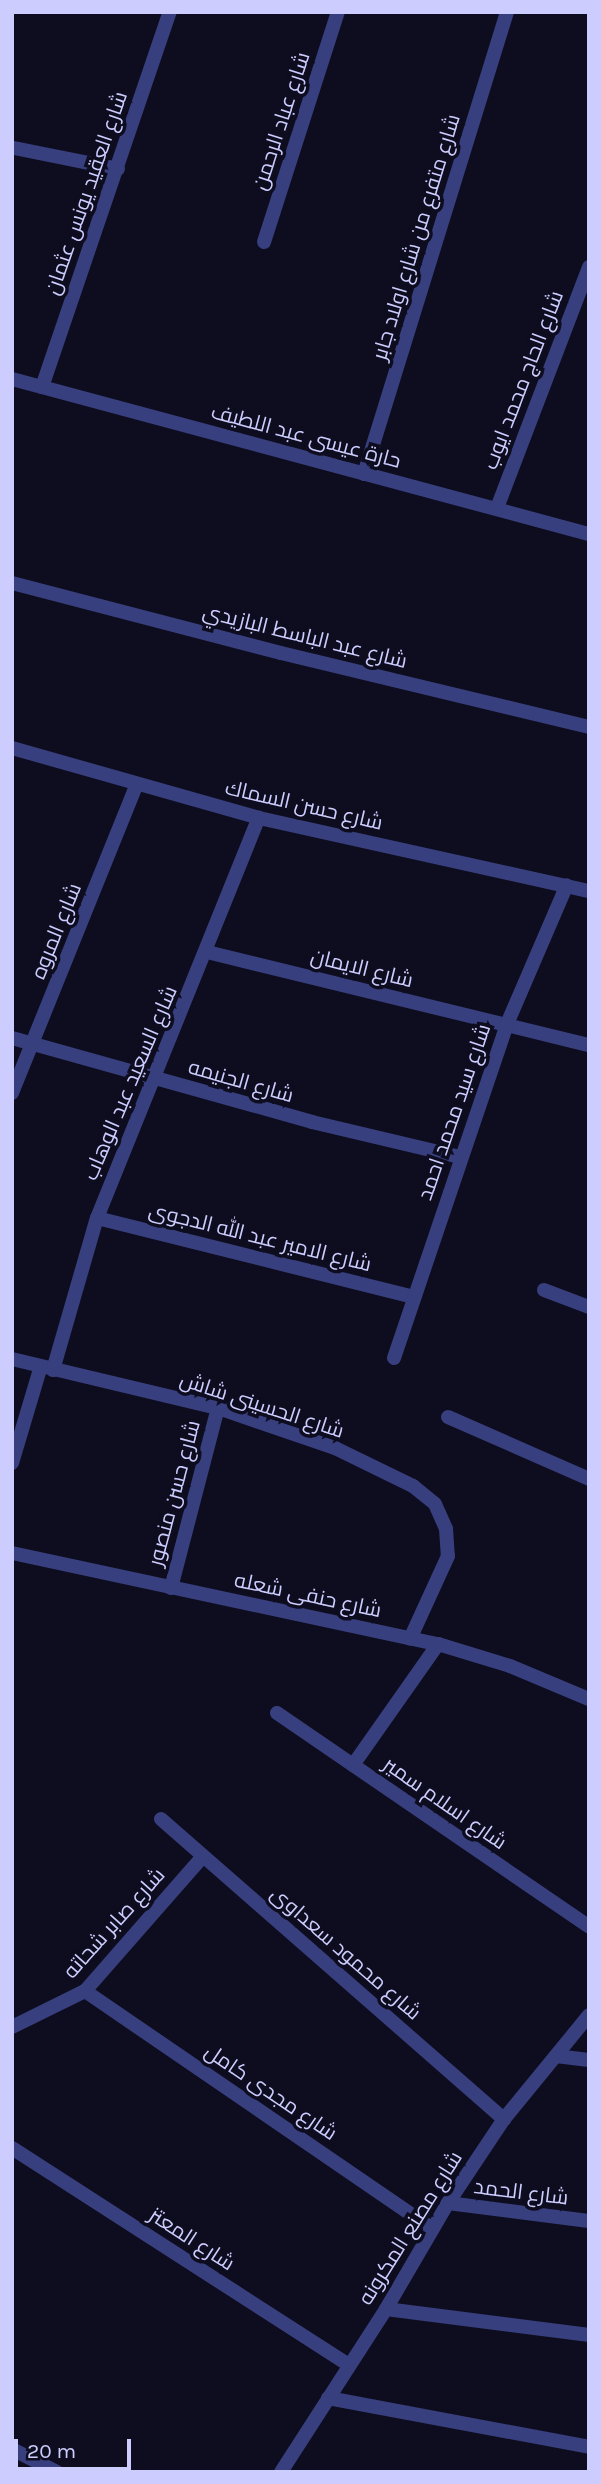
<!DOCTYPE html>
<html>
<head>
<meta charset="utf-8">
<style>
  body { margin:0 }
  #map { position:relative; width:601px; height:2484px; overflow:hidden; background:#0e0d1f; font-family:Karla,Cairo,sans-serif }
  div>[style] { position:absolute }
  .street>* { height:14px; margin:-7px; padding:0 7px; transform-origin:7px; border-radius:7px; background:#383f7e }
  span { translate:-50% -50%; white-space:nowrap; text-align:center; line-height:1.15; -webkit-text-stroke:7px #0e0d1f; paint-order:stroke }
  .street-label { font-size:21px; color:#cccdfe }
  .frame { position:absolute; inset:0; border:14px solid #cccdfe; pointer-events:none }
  .scale { position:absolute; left:14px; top:2439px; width:117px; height:32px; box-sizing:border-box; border:4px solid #cccdfe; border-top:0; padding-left:9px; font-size:21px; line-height:24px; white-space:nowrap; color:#cccdfe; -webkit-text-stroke:5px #0e0d1f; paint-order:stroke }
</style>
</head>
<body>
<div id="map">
  <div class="street">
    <i style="left:14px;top:148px;width:106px;rotate:11.4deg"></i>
    <i style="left:264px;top:242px;width:242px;rotate:-72.2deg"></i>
    <i style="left:12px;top:379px;width:597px;rotate:15.04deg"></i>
    <i style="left:42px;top:387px;width:396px;rotate:-71.2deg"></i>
    <i style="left:364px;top:474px;width:484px;rotate:-72.8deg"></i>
    <i style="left:497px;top:508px;width:258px;rotate:-69.1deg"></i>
    <i style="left:12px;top:583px;width:278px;rotate:14.6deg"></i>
    <i style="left:281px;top:653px;width:317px;rotate:13.5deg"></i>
    <i style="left:12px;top:748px;width:257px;rotate:15.8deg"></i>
    <i style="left:259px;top:818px;width:338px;rotate:12.5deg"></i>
    <i style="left:207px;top:952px;width:393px;rotate:13.7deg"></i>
    <i style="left:12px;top:1038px;width:312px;rotate:15.6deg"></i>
    <i style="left:312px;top:1122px;width:152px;rotate:13.3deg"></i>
    <i style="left:12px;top:1093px;width:333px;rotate:-68deg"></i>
    <i style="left:97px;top:1218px;width:327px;rotate:14deg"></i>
    <i style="left:544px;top:1290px;width:48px;rotate:20.7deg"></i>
    <i style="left:394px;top:1358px;width:353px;rotate:-71.3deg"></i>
    <i style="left:507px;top:1024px;width:151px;rotate:-66.7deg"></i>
    <i style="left:12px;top:1359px;width:212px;rotate:13.4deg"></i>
    <i style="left:218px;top:1408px;width:124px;rotate:18.9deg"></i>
    <i style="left:335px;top:1448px;width:87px;rotate:26deg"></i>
    <i style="left:413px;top:1486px;width:28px;rotate:39deg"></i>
    <i style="left:435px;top:1504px;width:27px;rotate:66deg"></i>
    <i style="left:446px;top:1529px;width:27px;rotate:86deg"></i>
    <i style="left:448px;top:1556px;width:91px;rotate:114.6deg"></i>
    <i style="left:53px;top:1370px;width:158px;rotate:-73.9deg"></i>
    <i style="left:97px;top:1218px;width:432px;rotate:-68deg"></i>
    <i style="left:448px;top:1417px;width:154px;rotate:23.7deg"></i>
    <i style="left:12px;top:1463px;width:101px;rotate:-73.4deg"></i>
    <i style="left:12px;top:1553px;width:436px;rotate:12.1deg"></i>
    <i style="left:438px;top:1644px;width:75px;rotate:17deg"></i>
    <i style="left:510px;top:1666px;width:86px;rotate:22.7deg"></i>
    <i style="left:171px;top:1588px;width:186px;rotate:-75.4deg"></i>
    <i style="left:277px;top:1713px;width:378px;rotate:34.4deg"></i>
    <i style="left:353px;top:1765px;width:148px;rotate:-54.9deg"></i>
    <i style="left:161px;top:1819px;width:456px;rotate:41.2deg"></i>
    <i style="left:85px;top:1991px;width:421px;rotate:34.4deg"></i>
    <i style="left:12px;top:2027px;width:81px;rotate:-26.3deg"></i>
    <i style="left:85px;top:1991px;width:179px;rotate:-48.8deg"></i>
    <i style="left:556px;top:2056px;width:33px;rotate:7deg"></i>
    <i style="left:12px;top:2148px;width:401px;rotate:32.8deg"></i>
    <i style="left:448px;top:2203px;width:142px;rotate:7.3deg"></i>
    <i style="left:386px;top:2309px;width:205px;rotate:7.3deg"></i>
    <i style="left:328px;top:2398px;width:266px;rotate:10.6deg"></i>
    <i style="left:12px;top:2449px;width:51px;rotate:27.1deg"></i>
    <i style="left:281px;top:2472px;width:194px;rotate:-57.2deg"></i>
    <i style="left:386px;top:2309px;width:123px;rotate:-59.7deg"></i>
    <i style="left:448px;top:2203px;width:101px;rotate:-56.3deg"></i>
    <i style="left:504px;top:2119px;width:134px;rotate:-50.7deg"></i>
  </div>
  <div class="street-label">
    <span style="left:281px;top:121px;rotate:-72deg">شارع عباد الرحمن</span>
    <span style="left:86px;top:193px;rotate:-71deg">شارع العقيد يونس عثمان</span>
    <span style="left:416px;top:237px;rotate:-73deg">شارع متفرع من شارع اولاد جابر</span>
    <span style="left:523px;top:380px;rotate:-69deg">شارع الحاج محمد ايوب</span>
    <span style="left:306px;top:436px;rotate:15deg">حارة عيسى عبد اللطيف</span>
    <span style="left:305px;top:636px;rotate:14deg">شارع عبد الباسط البازيدي</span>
    <span style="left:304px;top:805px;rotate:13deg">شارع حسن السماك</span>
    <span style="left:56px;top:931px;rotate:-68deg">شارع المروه</span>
    <span style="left:362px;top:968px;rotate:14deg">شارع الايمان</span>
    <span style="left:241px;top:1081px;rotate:16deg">شارع الجنيمه</span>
    <span style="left:130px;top:1083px;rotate:-67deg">شارع السعيد عبد الوهاب</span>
    <span style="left:454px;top:1112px;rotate:-71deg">شارع سيد محمد احمد</span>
    <span style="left:260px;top:1237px;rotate:14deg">شارع الامير عبد الله الدجوى</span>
    <span style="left:262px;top:1405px;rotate:18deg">شارع الحسينى شاش</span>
    <span style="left:174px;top:1493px;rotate:-75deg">شارع حسن منصور</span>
    <span style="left:308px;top:1595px;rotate:12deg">شارع حنفى شعله</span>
    <span style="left:445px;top:1803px;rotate:35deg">شارع اسلام سمير</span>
    <span style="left:114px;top:1923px;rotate:-48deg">شارع صابر شحاته</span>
    <span style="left:346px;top:1953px;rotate:41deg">شارع محمود سعداوى</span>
    <span style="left:271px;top:2092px;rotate:34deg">شارع مجدى كامل</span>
    <span style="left:521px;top:2192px;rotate:7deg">شارع الحمد</span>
    <span style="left:410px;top:2228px;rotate:-58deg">شارع مصنع المكرونه</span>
    <span style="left:192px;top:2239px;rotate:33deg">شارع المعتز</span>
  </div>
  <div class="frame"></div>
  <div class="scale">20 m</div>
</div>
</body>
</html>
